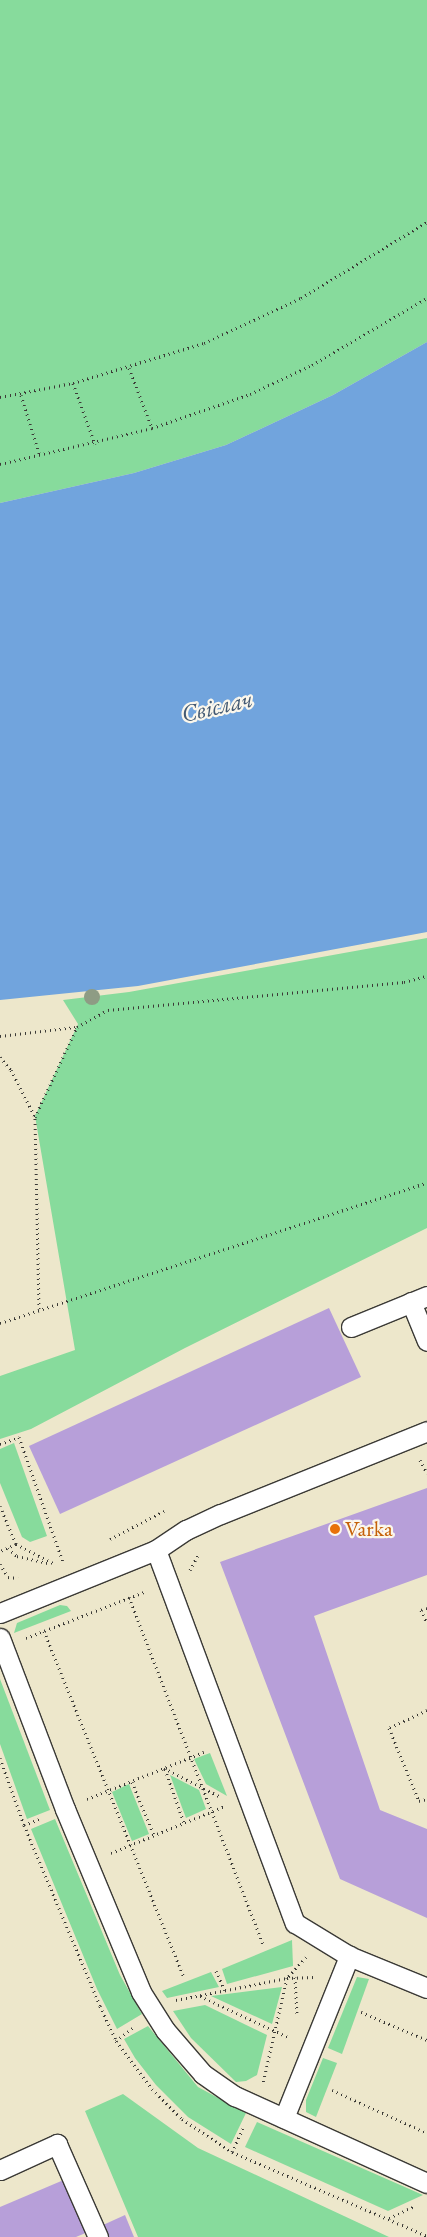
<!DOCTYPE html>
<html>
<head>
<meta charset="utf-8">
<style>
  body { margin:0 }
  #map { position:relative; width:427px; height:2237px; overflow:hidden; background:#ede7cb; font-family:"EB Garamond",serif }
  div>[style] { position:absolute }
  .green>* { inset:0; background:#87db9c }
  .water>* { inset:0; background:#71a4dd }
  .building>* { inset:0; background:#b79fd9 }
  .path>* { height:3px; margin-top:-1.5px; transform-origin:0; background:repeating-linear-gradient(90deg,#3b3a36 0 1px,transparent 0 5px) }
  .roads { filter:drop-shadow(1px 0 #3b3a36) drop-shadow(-1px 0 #3b3a36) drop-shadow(0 1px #3b3a36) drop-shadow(0 -1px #3b3a36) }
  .service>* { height:19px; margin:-9.5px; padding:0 9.5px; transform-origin:9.5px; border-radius:9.5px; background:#fff }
  .trees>* { width:16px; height:16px; margin:-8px; border-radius:50%; background:#8e9c84 }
  .dots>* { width:14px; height:14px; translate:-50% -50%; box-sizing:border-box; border:2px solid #fbf7ec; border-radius:50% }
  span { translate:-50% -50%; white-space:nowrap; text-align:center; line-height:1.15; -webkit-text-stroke:4.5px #fbf7ec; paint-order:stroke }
  .food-label { font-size:22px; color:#c56008 }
  .left { translate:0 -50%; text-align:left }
  .water-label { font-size:24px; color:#425973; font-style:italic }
</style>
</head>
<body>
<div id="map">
  <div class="green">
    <i style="clip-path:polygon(0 0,427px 0,427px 342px,333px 395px,226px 445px,134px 473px,0 503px)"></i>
    <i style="clip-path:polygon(427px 938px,427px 1228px,185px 1348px,31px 1429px,0 1439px,0 1376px,75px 1350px,35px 1116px,78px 1024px,63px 1000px,129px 992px)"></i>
    <i style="clip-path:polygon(14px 1443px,47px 1536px,30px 1542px,22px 1537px,0 1483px,0 1449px)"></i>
    <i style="clip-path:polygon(60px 1605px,67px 1606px,71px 1611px,14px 1633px,17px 1623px)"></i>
    <i style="clip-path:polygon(0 1679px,50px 1810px,27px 1819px,0 1744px)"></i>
    <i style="clip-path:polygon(210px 1753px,227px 1796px,206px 1784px,194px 1759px)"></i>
    <i style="clip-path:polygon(170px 1775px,199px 1790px,206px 1809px,186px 1818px)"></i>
    <i style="clip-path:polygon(129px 1784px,149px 1834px,132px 1841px,112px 1792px)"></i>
    <i style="clip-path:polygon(55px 1819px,120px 1975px,142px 2014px,117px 2029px,97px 1989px,31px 1829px)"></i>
    <i style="clip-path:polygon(292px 1940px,293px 1966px,227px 1984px,222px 1969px)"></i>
    <i style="clip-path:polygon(211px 1972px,219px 1987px,167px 1998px,162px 1991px)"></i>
    <i style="clip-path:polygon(357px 1977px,369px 1979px,342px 2054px,328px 2048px)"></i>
    <i style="clip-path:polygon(282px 1987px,272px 2024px,211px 1996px)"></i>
    <i style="clip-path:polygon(205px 2005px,267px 2035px,257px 2075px,246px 2081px,236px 2082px,191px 2038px,173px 2011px)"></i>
    <i style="clip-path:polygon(148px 2026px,198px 2087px,246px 2113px,231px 2144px,188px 2117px,156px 2085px,135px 2058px,124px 2039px)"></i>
    <i style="clip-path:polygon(323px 2058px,337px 2063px,316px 2117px,306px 2112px,306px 2100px)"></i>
    <i style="clip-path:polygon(123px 2094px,198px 2148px,389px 2237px,138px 2237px,85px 2111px)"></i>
    <i style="clip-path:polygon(257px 2122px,423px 2195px,388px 2211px,245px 2147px)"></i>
  </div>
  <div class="water">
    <i style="clip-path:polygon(427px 342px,427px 932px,138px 986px,0 1000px,0 503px,134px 473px,226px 445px,333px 395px)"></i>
  </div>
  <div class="building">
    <i style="clip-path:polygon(329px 1308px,361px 1377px,60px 1514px,29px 1446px)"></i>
    <i style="clip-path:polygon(427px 1488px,427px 1575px,314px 1616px,380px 1810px,427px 1829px,427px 1918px,340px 1879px,220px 1562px)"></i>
    <i style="clip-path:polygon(66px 2179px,88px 2232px,76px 2237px,0 2237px,0 2207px)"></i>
    <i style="clip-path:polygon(125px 2215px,134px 2237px,108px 2237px,103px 2225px)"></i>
  </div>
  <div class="path">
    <i style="left:129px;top:368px;width:64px;rotate:69deg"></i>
    <i style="left:73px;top:383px;width:65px;rotate:70.2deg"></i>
    <i style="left:21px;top:395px;width:64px;rotate:72.7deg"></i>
    <i style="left:0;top:397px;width:74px;rotate:-10.9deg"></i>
    <i style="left:73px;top:383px;width:137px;rotate:-17deg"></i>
    <i style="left:204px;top:343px;width:107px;rotate:-24.9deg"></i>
    <i style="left:301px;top:298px;width:147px;rotate:-31.1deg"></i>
    <i style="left:0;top:464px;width:156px;rotate:-13.3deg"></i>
    <i style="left:152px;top:428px;width:104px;rotate:-19.1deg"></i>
    <i style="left:250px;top:394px;width:68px;rotate:-25.1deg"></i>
    <i style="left:312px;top:365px;width:133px;rotate:-30.2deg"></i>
    <i style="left:0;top:1036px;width:77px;rotate:-6.8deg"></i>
    <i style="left:0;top:1057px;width:17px;rotate:50deg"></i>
    <i style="left:11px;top:1070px;width:53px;rotate:62.9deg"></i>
    <i style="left:39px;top:1309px;width:192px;rotate:-91.2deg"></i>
    <i style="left:35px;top:1117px;width:99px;rotate:-65deg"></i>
    <i style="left:77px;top:1027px;width:35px;rotate:-29deg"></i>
    <i style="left:108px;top:1010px;width:297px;rotate:-5.4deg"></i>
    <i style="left:404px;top:982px;width:24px;rotate:-15deg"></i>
    <i style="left:0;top:1323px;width:449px;rotate:-18.2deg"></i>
    <i style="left:0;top:1444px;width:20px;rotate:-20deg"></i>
    <i style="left:19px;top:1437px;width:133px;rotate:70.6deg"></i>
    <i style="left:420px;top:1460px;width:15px;rotate:62deg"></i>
    <i style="left:0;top:1506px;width:41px;rotate:67.2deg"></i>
    <i style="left:16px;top:1544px;width:17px;rotate:156deg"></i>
    <i style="left:110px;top:1539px;width:61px;rotate:-27.4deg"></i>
    <i style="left:16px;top:1544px;width:44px;rotate:27.1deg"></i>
    <i style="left:8px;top:1548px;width:12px;rotate:42deg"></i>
    <i style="left:17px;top:1556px;width:35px;rotate:13deg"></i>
    <i style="left:0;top:1564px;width:15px;rotate:58deg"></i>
    <i style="left:8px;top:1577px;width:10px;rotate:6deg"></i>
    <i style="left:190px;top:1570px;width:19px;rotate:-62deg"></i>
    <i style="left:129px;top:1597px;width:372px;rotate:68.9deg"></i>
    <i style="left:427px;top:1608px;width:6px;rotate:162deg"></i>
    <i style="left:421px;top:1610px;width:14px;rotate:65deg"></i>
    <i style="left:44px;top:1631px;width:374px;rotate:68deg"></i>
    <i style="left:26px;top:1638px;width:127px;rotate:-21.3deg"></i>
    <i style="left:427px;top:1710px;width:42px;rotate:154.7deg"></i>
    <i style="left:389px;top:1728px;width:79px;rotate:67.7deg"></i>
    <i style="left:419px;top:1801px;width:8px;rotate:-14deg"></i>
    <i style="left:0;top:1758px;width:71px;rotate:70.3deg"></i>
    <i style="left:24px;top:1825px;width:196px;rotate:67.2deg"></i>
    <i style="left:100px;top:2006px;width:38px;rotate:65deg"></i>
    <i style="left:116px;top:2041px;width:60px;rotate:53.1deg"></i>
    <i style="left:152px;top:2089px;width:42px;rotate:45deg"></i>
    <i style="left:182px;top:2119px;width:60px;rotate:33.4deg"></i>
    <i style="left:232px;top:2152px;width:212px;rotate:23.3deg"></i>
    <i style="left:164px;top:1768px;width:64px;rotate:27deg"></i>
    <i style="left:165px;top:1769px;width:57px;rotate:70.6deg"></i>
    <i style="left:132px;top:1782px;width:57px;rotate:67.5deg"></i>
    <i style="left:87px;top:1799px;width:126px;rotate:-21.9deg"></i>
    <i style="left:24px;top:1825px;width:19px;rotate:-21deg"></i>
    <i style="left:111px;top:1853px;width:123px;rotate:-22.4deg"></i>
    <i style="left:306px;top:1957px;width:28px;rotate:132deg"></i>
    <i style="left:287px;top:1978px;width:27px;rotate:-2deg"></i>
    <i style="left:216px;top:1971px;width:21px;rotate:65deg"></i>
    <i style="left:295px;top:1977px;width:37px;rotate:87deg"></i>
    <i style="left:200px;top:1996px;width:99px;rotate:25deg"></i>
    <i style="left:176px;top:2000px;width:113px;rotate:-11.2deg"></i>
    <i style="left:287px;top:1978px;width:108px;rotate:102.9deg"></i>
    <i style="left:361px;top:2012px;width:72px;rotate:23deg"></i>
    <i style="left:116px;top:2041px;width:23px;rotate:-38deg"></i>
    <i style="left:332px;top:2090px;width:104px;rotate:24.4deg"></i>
    <i style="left:232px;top:2152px;width:26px;rotate:-65deg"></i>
    <i style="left:389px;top:2218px;width:29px;rotate:-25deg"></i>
  </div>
  <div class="roads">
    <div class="service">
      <i style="left:411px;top:1302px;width:42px;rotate:67.7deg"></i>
      <i style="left:351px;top:1327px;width:82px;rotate:-22.2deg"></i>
      <i style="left:156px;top:1550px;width:398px;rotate:69.6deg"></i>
      <i style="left:295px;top:1923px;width:63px;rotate:31.4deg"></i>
      <i style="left:349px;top:1956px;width:84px;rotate:22.3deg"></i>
      <i style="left:0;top:1613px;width:168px;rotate:-22deg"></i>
      <i style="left:156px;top:1550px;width:36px;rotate:-34deg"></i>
      <i style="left:186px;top:1530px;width:38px;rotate:-25deg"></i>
      <i style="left:221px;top:1514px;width:222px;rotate:-21.9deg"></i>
      <i style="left:0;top:1638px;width:183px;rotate:69.2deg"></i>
      <i style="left:65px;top:1809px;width:198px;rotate:67.4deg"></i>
      <i style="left:141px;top:1992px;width:45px;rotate:57.7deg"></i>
      <i style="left:165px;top:2030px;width:58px;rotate:49.2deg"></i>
      <i style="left:203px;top:2074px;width:39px;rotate:35deg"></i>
      <i style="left:235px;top:2096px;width:211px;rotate:24.4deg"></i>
      <i style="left:284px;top:2118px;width:175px;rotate:-68.1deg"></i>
      <i style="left:0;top:2170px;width:63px;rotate:-24.5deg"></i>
      <i style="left:57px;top:2144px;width:102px;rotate:66.2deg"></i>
    </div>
  </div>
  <div class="trees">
    <i style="left:92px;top:997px"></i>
  </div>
  <div class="dots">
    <i style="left:335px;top:1529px;background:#e8710a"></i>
  </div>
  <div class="food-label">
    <span class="left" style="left:345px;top:1529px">Varka</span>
  </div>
  <div class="water-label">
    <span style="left:217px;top:706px;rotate:-13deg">Свіслач</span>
  </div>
</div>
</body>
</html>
